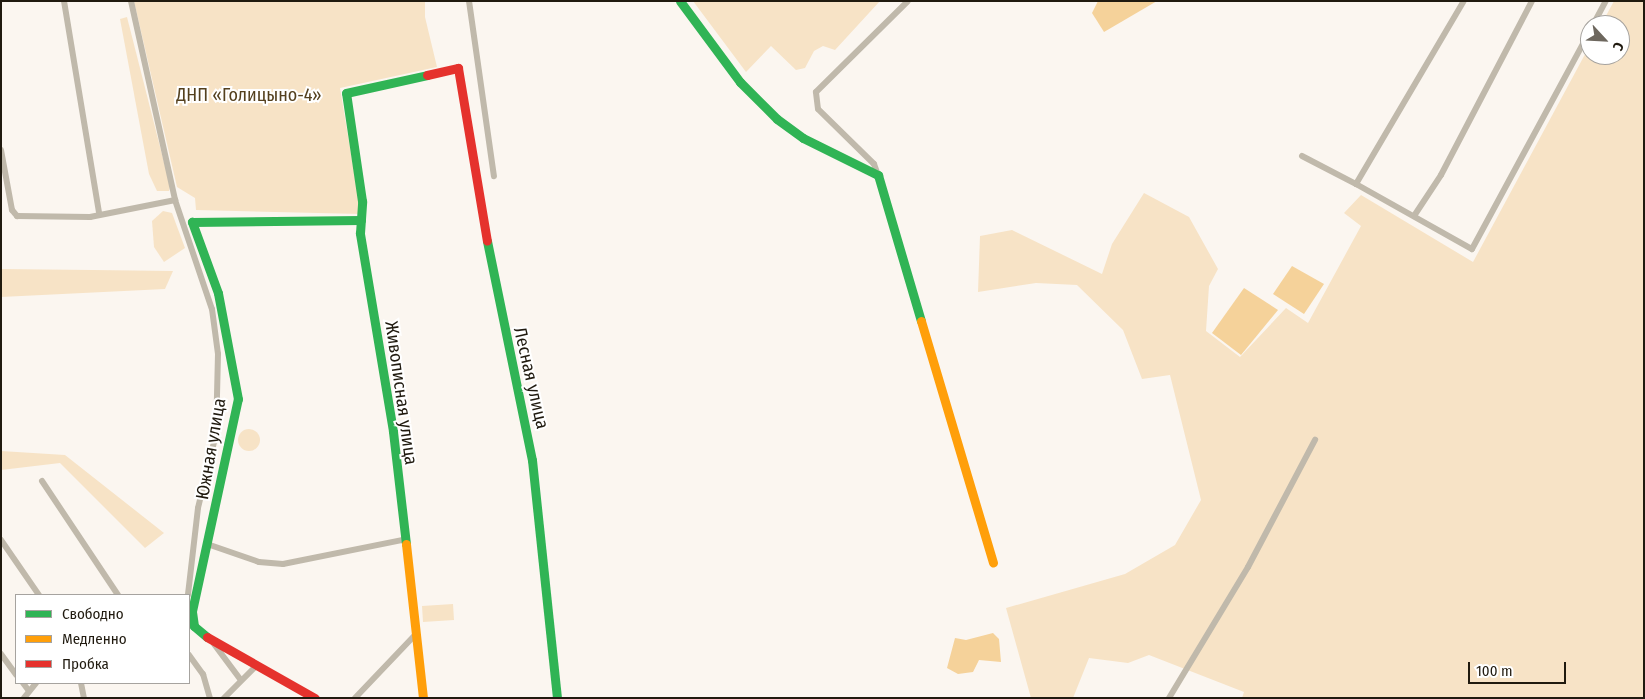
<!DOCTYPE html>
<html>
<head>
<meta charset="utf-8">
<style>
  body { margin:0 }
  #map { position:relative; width:1645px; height:699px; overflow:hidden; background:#fbf6f0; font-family:"Fira Sans Condensed",sans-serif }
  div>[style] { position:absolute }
  .green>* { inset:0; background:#f7e3c6 }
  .round { border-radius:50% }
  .water>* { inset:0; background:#f5d29a }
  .street>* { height:6px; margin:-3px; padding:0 3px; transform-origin:3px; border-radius:3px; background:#c0b9ab }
  .fast>* { height:9px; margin:-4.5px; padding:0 4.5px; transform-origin:4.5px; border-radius:4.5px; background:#30b455 }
  .slow>* { height:9px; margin:-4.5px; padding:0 4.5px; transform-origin:4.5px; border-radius:4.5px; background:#ff9f0a }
  .jam>* { height:9px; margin:-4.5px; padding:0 4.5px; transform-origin:4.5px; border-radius:4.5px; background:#e5322d }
  span { translate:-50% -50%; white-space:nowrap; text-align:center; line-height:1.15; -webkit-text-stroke:4px #fff; paint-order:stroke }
  .park-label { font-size:18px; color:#54401e }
  .street-label { font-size:18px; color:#201a0f }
  .frame { position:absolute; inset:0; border:2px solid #201a0f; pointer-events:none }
  .legend { position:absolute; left:15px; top:594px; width:175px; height:90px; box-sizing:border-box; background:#fff; border:1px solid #a6a39f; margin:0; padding:6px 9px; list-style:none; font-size:15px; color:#201a0f }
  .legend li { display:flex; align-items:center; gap:10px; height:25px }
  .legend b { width:25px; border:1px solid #a6a39f }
  .north { position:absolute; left:1580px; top:15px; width:50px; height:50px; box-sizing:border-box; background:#fff; border:1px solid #a6a39f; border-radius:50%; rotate:115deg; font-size:14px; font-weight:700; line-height:20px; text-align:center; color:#201a0f }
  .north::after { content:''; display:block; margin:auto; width:18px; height:22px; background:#6d675e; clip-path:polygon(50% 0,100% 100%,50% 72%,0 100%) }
  .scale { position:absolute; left:1468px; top:662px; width:98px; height:22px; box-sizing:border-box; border:2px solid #201a0f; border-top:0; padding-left:6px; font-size:15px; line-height:18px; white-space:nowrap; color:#201a0f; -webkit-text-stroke:4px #fff; paint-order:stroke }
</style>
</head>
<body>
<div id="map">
  <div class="green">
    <i style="clip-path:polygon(134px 1px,425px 1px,425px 17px,437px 67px,340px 88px,361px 214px,196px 210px,195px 198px,177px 187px)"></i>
    <i style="clip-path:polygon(693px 1px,880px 1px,835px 50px,823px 46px,814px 51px,805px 68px,796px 70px,771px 46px,746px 72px)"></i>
    <i style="clip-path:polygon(1614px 1px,1644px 1px,1644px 698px,1242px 698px,1244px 692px,1149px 655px,1128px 663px,1089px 658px,1073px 698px,1031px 698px,1006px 608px,1125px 574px,1175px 545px,1201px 500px,1170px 375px,1142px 379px,1123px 330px,1077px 285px,1036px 283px,978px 292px,980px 236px,1012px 230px,1102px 274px,1112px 244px,1144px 193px,1189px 217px,1218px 269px,1209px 286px,1206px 331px,1240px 357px,1286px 308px,1308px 323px,1361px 226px,1344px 213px,1361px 195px,1473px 262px,1590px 45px,1590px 55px,1620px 55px,1620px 25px,1601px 25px)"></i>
    <i style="clip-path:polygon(127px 17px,170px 186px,169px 191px,157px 191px,149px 174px,120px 19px)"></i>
    <i style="clip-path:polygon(163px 211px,172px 213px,185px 248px,164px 262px,154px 247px,152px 221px)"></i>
    <i style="clip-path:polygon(1px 269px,93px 270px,173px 271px,165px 289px,1px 297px)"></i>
    <i class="round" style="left:238px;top:429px;width:22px;height:22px"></i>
    <i style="clip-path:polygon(1px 451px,65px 455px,164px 533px,145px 548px,60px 463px,1px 470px)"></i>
    <i style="clip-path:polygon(453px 604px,454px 620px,423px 622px,422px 606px)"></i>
  </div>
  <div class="water">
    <i style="clip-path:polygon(1098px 1px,1157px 1px,1104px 32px,1092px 13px)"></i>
    <i style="clip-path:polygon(1292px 266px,1324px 284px,1304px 314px,1273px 294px)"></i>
    <i style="clip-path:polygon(1244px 288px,1278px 310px,1241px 355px,1212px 333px)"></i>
    <i style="clip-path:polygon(993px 633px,999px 639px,1001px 662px,979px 660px,973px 672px,958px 674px,947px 668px,955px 638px,966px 640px)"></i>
  </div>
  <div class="street">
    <i style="left:64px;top:1px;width:214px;rotate:80.6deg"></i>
    <i style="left:131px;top:1px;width:204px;rotate:77.5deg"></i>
    <i style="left:175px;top:200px;width:115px;rotate:71.3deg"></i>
    <i style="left:212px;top:309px;width:45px;rotate:82.4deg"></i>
    <i style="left:218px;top:354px;width:80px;rotate:91.4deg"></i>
    <i style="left:216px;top:434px;width:76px;rotate:103.7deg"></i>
    <i style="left:198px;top:508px;width:88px;rotate:96.6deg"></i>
    <i style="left:469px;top:1px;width:177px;rotate:81.9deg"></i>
    <i style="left:1593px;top:25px;width:27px;rotate:-62deg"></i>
    <i style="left:1px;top:150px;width:61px;rotate:79.6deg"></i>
    <i style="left:12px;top:210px;width:8px;rotate:50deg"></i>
    <i style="left:17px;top:216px;width:73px;rotate:0.8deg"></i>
    <i style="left:90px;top:217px;width:87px;rotate:-11.3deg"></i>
    <i style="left:1302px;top:156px;width:61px;rotate:27.4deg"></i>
    <i style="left:1356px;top:184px;width:212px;rotate:-59.5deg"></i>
    <i style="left:878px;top:175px;width:12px;rotate:-110deg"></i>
    <i style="left:874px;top:164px;width:78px;rotate:-135.5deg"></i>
    <i style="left:818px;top:109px;width:17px;rotate:-97deg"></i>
    <i style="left:816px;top:92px;width:129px;rotate:-44.7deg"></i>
    <i style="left:1356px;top:184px;width:133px;rotate:29.3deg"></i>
    <i style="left:1472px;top:249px;width:248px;rotate:-61.6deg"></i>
    <i style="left:1414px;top:216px;width:49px;rotate:-56.6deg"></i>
    <i style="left:1441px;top:175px;width:196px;rotate:-62.4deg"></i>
    <i style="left:42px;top:481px;width:137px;rotate:56.3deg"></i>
    <i style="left:1px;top:540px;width:67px;rotate:55.4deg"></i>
    <i style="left:210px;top:545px;width:52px;rotate:19.1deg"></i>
    <i style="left:259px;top:562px;width:24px;rotate:5deg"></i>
    <i style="left:283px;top:564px;width:121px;rotate:-11.4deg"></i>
    <i style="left:214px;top:644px;width:44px;rotate:53.4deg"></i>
    <i style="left:1px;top:654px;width:26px;rotate:54deg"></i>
    <i style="left:189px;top:655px;width:24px;rotate:54deg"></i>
    <i style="left:203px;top:674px;width:25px;rotate:74deg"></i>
    <i style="left:23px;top:683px;width:10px;rotate:53deg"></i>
    <i style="left:81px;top:683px;width:15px;rotate:79deg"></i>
    <i style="left:24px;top:698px;width:19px;rotate:-51deg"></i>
    <i style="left:224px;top:698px;width:47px;rotate:-45deg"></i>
    <i style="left:355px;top:698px;width:87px;rotate:-46.4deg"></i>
    <i style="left:1169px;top:698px;width:153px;rotate:-58.9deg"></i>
    <i style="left:1248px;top:567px;width:144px;rotate:-62.2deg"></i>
  </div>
  <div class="fast">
    <i style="left:680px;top:1px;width:101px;rotate:53.5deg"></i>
    <i style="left:740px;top:82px;width:52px;rotate:45deg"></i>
    <i style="left:777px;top:119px;width:32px;rotate:36deg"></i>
    <i style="left:803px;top:138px;width:84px;rotate:26.3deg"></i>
    <i style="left:878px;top:175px;width:152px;rotate:73.6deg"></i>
    <i style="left:487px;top:241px;width:224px;rotate:78.4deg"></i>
    <i style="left:532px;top:460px;width:239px;rotate:84deg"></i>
    <i style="left:406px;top:544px;width:114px;rotate:-96.6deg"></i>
    <i style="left:393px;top:431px;width:201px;rotate:-99.5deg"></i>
    <i style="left:360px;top:233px;width:32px;rotate:-86deg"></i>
    <i style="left:362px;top:201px;width:109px;rotate:-98.4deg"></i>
    <i style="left:346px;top:93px;width:83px;rotate:-12.5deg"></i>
    <i style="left:207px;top:637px;width:17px;rotate:-140deg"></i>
    <i style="left:194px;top:626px;width:15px;rotate:-98deg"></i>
    <i style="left:192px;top:611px;width:217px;rotate:-77.8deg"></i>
    <i style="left:238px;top:399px;width:108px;rotate:-100.7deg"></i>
    <i style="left:218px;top:293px;width:76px;rotate:-110.1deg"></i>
    <i style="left:192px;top:222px;width:169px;rotate:-0.7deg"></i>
  </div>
  <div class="slow">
    <i style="left:921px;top:321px;width:252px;rotate:73.4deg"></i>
    <i style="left:406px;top:544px;width:155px;rotate:83.7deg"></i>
  </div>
  <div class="jam">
    <i style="left:427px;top:75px;width:32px;rotate:-13deg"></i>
    <i style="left:458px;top:68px;width:175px;rotate:80.5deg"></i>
    <i style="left:207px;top:637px;width:124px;rotate:29.5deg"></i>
  </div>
  <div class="park-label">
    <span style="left:249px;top:95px">ДНП «Голицыно-4»</span>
  </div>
  <div class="street-label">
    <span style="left:531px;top:378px;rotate:77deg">Лесная улица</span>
    <span style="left:401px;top:393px;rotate:82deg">Живописная улица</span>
    <span style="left:211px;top:449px;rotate:-80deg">Южная улица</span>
  </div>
  <div class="frame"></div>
  <ul class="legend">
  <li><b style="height:6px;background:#30b455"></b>Свободно</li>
  <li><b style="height:6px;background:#ff9f0a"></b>Медленно</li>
  <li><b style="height:6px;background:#e5322d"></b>Пробка</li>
  </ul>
  <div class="north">С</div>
  <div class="scale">100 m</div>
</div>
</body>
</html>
